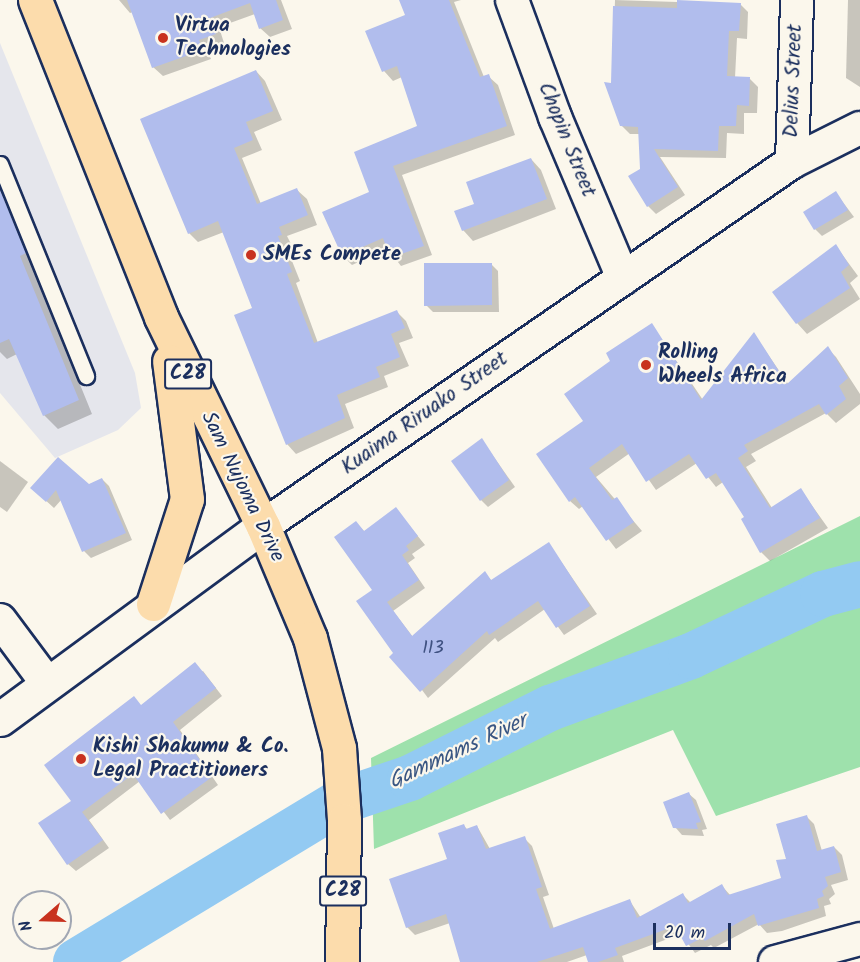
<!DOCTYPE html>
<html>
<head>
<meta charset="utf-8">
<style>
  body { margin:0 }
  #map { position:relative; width:860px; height:962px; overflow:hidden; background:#fbf7ec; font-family:Kalam,sans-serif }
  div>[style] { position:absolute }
  .built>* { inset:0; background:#e5e6ec }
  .green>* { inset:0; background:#9ee1ac }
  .shadow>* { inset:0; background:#0003 }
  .river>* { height:46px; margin:-23px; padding:0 23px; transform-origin:23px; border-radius:23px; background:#93caf2 }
  .building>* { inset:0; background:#b1bded }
  .roads { filter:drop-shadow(2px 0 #1b2f5e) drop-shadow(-2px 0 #1b2f5e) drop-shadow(0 2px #1b2f5e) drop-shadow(0 -2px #1b2f5e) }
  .lane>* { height:15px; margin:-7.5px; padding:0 7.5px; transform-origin:7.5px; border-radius:7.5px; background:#fbf7ec }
  .street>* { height:32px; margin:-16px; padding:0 16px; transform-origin:16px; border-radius:16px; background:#fbf7ec }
  .secondary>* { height:33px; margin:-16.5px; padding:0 16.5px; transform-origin:16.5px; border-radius:16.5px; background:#fbf7ec }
  .highway>* { height:33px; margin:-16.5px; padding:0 16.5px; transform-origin:16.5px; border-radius:16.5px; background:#fcdcac }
  .dots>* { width:16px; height:16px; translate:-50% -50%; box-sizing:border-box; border:3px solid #fbf7ec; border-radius:50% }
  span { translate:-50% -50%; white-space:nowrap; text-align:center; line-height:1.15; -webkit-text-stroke:4.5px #fbf7ec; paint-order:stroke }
  .number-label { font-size:18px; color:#405282 }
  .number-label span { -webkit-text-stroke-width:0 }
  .shield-label span { padding:2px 4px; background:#fbf7ec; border:2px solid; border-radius:4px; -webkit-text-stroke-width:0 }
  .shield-label { font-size:20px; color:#1b2f5e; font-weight:700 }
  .poi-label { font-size:21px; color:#1b2f5e; font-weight:700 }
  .left { translate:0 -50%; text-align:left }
  .street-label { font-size:21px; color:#1b2f5e }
  .water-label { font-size:22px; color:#395683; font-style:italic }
  .north { position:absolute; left:12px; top:890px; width:60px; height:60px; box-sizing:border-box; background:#fbf7ec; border:2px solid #a1a7b3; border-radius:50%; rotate:250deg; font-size:16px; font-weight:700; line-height:24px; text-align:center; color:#1b2f5e }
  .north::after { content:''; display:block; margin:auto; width:21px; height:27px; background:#c8321e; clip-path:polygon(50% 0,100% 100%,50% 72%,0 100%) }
  .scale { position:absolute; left:653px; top:923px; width:78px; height:27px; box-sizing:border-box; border:3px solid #1b2f5e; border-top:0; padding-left:8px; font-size:18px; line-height:21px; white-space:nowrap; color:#1b2f5e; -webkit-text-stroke:4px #fbf7ec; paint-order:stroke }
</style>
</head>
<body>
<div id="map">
  <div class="built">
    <i style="clip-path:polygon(0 43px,135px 373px,141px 408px,118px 430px,55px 458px,0 393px)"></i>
  </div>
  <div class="green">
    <i style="clip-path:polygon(860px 516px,860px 767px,716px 816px,673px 730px,374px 849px,371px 758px)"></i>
  </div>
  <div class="shadow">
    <i style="clip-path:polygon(119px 0,281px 0,292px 29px,270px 37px,260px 28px,255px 14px,219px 27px,224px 43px,207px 50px,211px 59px,163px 76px,153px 67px,133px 12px,130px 13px)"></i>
    <i style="clip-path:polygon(401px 0,461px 0,454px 2px,484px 77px,488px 76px,498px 85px,515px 135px,402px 175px,432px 255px,401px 266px,388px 249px,352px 265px,343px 256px,371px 193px,419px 127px,402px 77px,393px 81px,384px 71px,367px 32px,407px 16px)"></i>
    <i style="clip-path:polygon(615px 0,740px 4px,748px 12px,747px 39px,737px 38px,735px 78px,750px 79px,758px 87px,757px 113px,744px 113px,744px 134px,727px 133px,726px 158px,660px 157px,685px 195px,656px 214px,648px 206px,640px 134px,630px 134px,621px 125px,612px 84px)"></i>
    <i style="clip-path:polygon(848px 0,860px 0,860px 87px,846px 78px)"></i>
    <i style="clip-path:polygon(256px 71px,265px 81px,282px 120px,254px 132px,262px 150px,242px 158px,261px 204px,297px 190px,307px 199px,317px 225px,287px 236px,291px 244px,286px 246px,300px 281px,296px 283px,318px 343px,397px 312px,406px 321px,413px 338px,399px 343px,409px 366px,384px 376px,388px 387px,345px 404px,354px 428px,296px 454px,287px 444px,254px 309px,224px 232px,198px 242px,189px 233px)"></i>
    <i style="clip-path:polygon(531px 159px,541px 170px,556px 209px,473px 241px,463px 230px,476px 204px)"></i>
    <i style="clip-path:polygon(0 177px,8px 194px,0 198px,12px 222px,25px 235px,38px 267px,33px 269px,92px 414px,58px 429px,44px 415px,17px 354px,7px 359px,0 352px)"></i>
    <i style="clip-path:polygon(836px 193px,854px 217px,822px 236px,815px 229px)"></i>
    <i style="clip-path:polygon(836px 246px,858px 276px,850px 283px,860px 299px,807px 334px,797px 323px)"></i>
    <i style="clip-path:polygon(491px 264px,498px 271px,499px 312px,433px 312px,426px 305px)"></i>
    <i style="clip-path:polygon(652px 325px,703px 400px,754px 334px,789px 385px,828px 349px,836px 357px,860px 394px,860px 404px,836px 423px,826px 413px,751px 454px,756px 461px,746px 467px,772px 508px,801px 490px,828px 528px,770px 561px,761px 552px,746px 517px,723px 482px,716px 487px,697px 463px,656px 490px,630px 453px,596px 477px,642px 531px,616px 549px,583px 506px,579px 509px,570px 501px,585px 421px,612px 361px)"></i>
    <i style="clip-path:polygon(482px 440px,515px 487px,488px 507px,481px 500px)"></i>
    <i style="clip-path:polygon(0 461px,28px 482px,7px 512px,0 507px)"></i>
    <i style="clip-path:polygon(102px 479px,109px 486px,132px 540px,91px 558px,84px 551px,62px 499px,54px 508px,32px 488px,88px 485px)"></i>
    <i style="clip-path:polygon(396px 509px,425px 545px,412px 554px,415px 558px,408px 563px,425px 588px,393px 611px,413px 637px,484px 573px,492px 581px,549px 544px,597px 614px,564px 635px,545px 609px,498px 642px,495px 638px,428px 698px,395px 654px,356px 523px,365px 532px)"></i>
    <i style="clip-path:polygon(203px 671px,222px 696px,180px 730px,218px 785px,170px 820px,140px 781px,89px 820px,109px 848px,76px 871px,68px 864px,73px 801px,142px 706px)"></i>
    <i style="clip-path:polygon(689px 794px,696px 800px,707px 829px,702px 830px,704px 836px,682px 835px,675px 827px)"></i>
    <i style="clip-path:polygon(806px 816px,814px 824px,822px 851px,834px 847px,842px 855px,848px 880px,831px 885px,835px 894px,829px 899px,831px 904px,824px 906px,826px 916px,782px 931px,767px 933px,759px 924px,714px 948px,711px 945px,695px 953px,681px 934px,622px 956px,624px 962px,590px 962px,587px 955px,567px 962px,462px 962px,450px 923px,415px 935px,407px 927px,449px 859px,464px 826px,468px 830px,477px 826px,490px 849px,524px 838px,532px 846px,549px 895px,543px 897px,554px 929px,630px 901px,641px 918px,683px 895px,691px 903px,722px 886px,731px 896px,783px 879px)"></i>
  </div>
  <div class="river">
    <i style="left:76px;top:962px;width:311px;rotate:-31.2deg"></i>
    <i style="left:342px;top:801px;width:72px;rotate:-18.7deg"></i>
    <i style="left:410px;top:778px;width:157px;rotate:-26.6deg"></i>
    <i style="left:550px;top:708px;width:150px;rotate:-20.2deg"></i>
    <i style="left:691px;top:656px;width:146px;rotate:-25.2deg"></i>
    <i style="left:823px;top:594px;width:38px;rotate:-15deg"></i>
  </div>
  <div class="building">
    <i style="clip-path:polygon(127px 0,276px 0,283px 20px,259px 29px,250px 3px,210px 18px,216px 34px,199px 40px,203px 50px,152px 68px)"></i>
    <i style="clip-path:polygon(399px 0,449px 0,480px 77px,489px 74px,507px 126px,393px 166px,424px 246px,390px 258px,383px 238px,342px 256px,322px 212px,369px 192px,354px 152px,417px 126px,397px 66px,382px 72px,365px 31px,405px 15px)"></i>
    <i style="clip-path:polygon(677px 0,741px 3px,739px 31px,729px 31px,727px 76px,750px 77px,749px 106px,737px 105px,736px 126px,719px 126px,718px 151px,654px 149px,678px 187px,647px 207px,628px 176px,640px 169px,638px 127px,620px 126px,604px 82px,611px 83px,613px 6px,677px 8px)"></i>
    <i style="clip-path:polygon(256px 70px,273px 111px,246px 122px,253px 140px,234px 148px,257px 204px,297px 188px,308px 215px,279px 227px,282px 235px,278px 236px,292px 272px,287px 274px,314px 343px,397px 310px,405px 328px,391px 334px,400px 357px,376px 367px,380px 377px,337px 395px,345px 418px,286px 445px,234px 315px,252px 308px,218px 221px,188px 234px,140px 119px)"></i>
    <i style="clip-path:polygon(531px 158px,547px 199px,462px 231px,454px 211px,474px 204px,466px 182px)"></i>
    <i style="clip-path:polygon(0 190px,26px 253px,20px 256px,79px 400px,43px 416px,9px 339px,0 343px)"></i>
    <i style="clip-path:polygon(836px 191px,848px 210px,814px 230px,803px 212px)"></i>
    <i style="clip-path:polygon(836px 244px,849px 265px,841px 272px,850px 288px,796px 324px,772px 292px)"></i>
    <i style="clip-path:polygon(424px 263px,492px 263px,492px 305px,424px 306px)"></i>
    <i style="clip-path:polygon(652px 323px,701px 400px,754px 332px,787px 384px,828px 346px,848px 378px,839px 386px,846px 399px,826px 415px,819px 404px,744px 445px,748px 451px,738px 458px,770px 508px,801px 488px,820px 518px,760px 553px,741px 519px,744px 517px,716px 473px,706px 479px,689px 454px,646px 482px,622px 444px,589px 468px,612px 500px,617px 497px,634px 522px,606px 541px,575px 497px,569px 502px,536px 454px,583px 421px,564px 394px,610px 361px,606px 353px)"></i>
    <i style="clip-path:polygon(482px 438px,509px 480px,480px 501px,451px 461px)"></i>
    <i style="clip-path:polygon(58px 457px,89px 484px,102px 478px,126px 533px,82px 552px,56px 490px,46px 502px,30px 488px)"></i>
    <i style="clip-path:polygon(396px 507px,418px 536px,406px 546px,409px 550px,402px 555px,419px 580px,387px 602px,412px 636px,485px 571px,491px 580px,549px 542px,590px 606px,556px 628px,538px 601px,489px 635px,487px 631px,420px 692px,389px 657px,393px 653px,356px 601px,372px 590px,334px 537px,356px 521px,364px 531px)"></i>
    <i style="clip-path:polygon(195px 662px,216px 688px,173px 722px,212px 777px,161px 814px,133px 774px,82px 812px,103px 840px,67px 865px,38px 823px,71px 801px,44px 765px,134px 696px,141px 705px)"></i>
    <i style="clip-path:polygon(689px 792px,701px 822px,696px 823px,698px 829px,673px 828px,663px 802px)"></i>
    <i style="clip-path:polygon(807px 815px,817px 851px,834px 846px,841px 872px,825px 877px,828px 886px,822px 891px,824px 896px,817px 899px,819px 908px,758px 926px,754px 914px,705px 941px,702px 938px,686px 946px,675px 926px,615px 948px,618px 955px,598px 962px,588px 962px,583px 947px,537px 962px,460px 962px,446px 914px,406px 928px,389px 879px,447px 859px,438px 833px,464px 824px,466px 829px,477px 825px,486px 849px,525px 836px,542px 887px,536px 889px,550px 929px,630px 899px,637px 918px,683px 893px,688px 903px,722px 884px,728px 895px,781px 878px,776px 860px,786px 859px,776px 824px)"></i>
  </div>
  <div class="roads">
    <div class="lane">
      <i style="left:0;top:164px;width:229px;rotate:67.9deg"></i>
    </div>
    <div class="street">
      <i style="left:512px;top:0;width:125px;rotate:69.8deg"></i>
      <i style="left:555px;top:117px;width:175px;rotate:67.1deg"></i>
      <i style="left:792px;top:162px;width:162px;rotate:-88.2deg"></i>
      <i style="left:263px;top:526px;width:642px;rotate:-34.53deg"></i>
      <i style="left:792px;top:162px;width:76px;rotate:-26.6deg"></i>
      <i style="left:0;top:620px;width:79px;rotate:53.3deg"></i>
      <i style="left:775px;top:962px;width:88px;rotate:-15.1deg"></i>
    </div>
    <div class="secondary">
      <i style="left:0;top:719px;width:326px;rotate:-36.3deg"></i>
    </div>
    <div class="highway">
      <i style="left:35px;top:0;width:341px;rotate:68.3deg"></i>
      <i style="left:161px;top:317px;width:233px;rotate:64deg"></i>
      <i style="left:263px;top:526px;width:121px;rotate:67.2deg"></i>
      <i style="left:310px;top:638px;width:114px;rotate:75.2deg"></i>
      <i style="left:339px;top:748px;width:72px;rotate:86deg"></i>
      <i style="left:344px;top:820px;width:142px;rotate:90.8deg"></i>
      <i style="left:153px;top:604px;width:110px;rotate:-72.1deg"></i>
      <i style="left:187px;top:499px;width:139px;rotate:-97.4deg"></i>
    </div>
  </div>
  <div class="dots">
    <i style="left:163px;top:38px;background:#c8321e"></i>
    <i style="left:251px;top:255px;background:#c8321e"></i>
    <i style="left:646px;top:365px;background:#c8321e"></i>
    <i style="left:81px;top:759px;background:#c8321e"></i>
  </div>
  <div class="number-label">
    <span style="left:433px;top:649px">113</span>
  </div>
  <div class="shield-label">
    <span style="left:188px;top:374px">C28</span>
    <span style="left:343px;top:891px">C28</span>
  </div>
  <div class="poi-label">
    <span class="left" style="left:175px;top:38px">Virtua<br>Technologies</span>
    <span class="left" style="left:263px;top:255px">SMEs Compete</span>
    <span class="left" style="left:658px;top:365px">Rolling<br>Wheels Africa</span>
    <span class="left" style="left:93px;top:759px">Kishi Shakumu &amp; Co.<br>Legal Practitioners</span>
  </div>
  <div class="street-label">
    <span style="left:794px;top:81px;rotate:-88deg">Delius Street</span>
    <span style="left:566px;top:140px;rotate:68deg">Chopin Street</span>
    <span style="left:425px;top:414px;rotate:-35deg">Kuaima Riruako Street</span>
    <span style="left:242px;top:487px;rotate:64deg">Sam Nujoma Drive</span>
  </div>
  <div class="water-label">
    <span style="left:458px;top:752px;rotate:-25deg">Gammams River</span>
  </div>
  <div class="north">N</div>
  <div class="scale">20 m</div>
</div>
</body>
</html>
